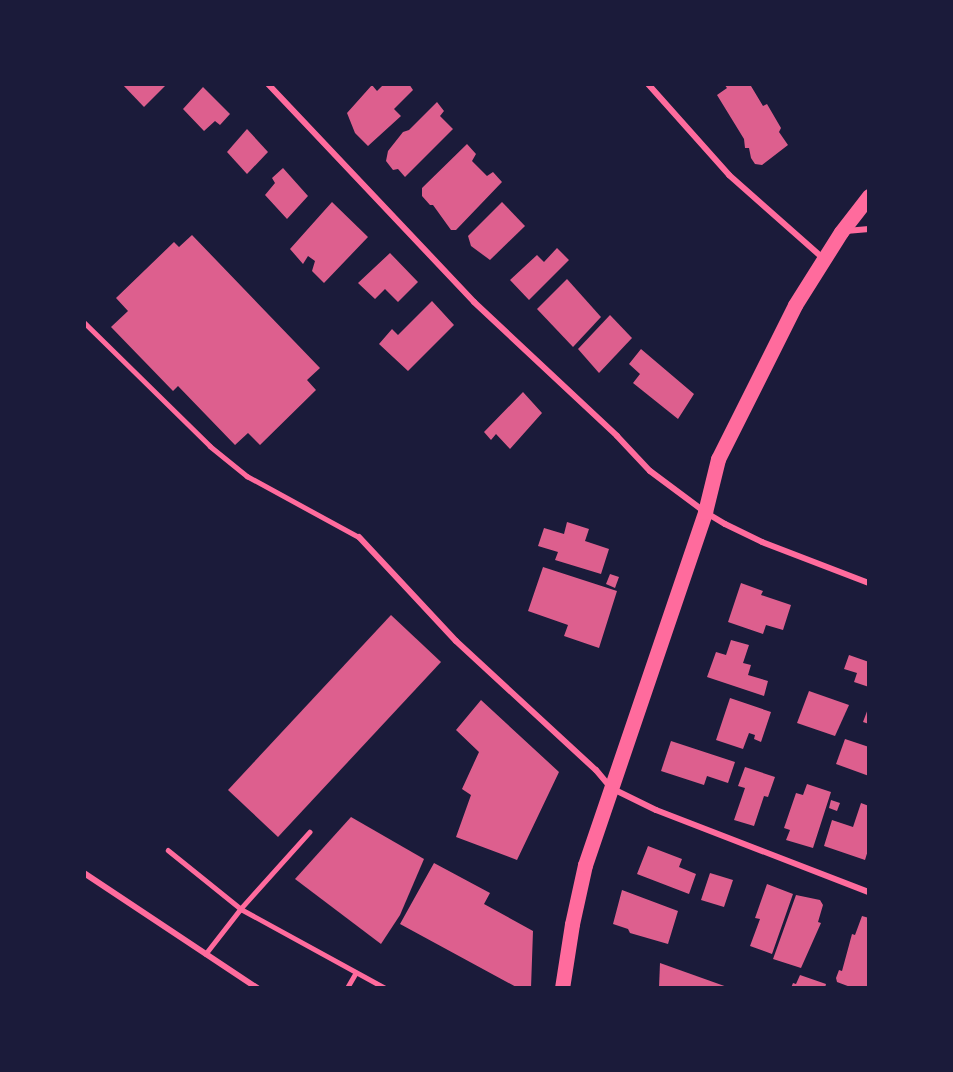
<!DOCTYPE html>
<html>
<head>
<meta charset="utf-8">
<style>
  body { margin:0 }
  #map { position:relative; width:953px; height:1072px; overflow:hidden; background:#1b1b3a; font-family:"IBM Plex Sans",sans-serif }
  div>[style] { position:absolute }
  .building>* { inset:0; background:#dd5f8e }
  .service>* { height:4.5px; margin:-2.25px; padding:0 2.25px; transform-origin:2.25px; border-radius:2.25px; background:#ff6b9d }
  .minor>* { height:6px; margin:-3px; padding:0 3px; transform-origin:3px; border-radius:3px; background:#ff6b9d }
  .primary>* { height:15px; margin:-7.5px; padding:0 7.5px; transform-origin:7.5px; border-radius:7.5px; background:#ff6b9d }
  span { translate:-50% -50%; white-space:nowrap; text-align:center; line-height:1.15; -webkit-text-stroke:6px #1b1b3a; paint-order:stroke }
  .frame { position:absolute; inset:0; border:86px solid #1b1b3a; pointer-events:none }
</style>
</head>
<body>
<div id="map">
  <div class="building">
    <i style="clip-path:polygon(122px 84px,167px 84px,144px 107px)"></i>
    <i style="clip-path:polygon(384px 84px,409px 84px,413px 90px,394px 109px,401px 116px,368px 146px,355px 133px,347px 113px,372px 85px,377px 91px)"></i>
    <i style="clip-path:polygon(724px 84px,754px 84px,751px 86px,763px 106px,767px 104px,781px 128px,779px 132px,788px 145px,762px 165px,755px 164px,751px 158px,749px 148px,745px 148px,744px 139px,717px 95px,727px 88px)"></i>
    <i style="clip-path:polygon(203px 87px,230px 114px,220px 125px,215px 121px,204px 131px,183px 109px)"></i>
    <i style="clip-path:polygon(437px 102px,444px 111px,440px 116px,453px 129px,405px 177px,398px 169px,393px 170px,386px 161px,388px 151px,403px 132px,409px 130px)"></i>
    <i style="clip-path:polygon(247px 129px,268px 152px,247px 174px,227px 152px)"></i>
    <i style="clip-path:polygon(467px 144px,476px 154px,472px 161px,487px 176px,493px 172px,502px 182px,456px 230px,451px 230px,433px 205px,430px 205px,422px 196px,422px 188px)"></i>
    <i style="clip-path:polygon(283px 168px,308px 196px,287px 219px,265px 195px,275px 183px,272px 178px)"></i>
    <i style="clip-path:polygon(332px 202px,368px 237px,324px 283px,312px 271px,315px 261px,308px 256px,303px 264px,290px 249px)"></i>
    <i style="clip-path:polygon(502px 202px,525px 226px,490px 260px,471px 246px,468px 236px)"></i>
    <i style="clip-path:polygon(192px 235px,320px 368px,307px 380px,316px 390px,260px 445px,248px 433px,235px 445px,178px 386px,173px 391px,111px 327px,128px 311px,116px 298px,174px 242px,179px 247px)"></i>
    <i style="clip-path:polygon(557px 248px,569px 260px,529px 300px,510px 280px,537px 255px,544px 262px)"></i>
    <i style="clip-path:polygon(390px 253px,418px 282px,398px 302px,385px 289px,375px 299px,358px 283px)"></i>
    <i style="clip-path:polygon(567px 279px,601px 317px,573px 347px,537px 309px)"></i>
    <i style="clip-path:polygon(432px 301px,454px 325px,408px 371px,379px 344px,392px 329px,398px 335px)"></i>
    <i style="clip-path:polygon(610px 315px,632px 338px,599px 373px,578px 349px)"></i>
    <i style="clip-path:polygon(641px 349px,694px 394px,678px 419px,633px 383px,640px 374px,629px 364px)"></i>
    <i style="clip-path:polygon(523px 392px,542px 413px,510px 449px,496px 434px,491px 440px,484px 432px)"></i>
    <i style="clip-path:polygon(567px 522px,589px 529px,585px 541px,609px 549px,601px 574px,555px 560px,558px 552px,538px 546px,544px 528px,564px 534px)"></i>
    <i style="clip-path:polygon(543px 567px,617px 591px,599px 648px,564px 636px,568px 625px,528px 611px)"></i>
    <i style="clip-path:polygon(610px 574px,619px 577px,615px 588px,606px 584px)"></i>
    <i style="clip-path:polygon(741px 583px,763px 591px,761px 595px,791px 605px,783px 630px,766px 625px,763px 634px,728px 622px)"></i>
    <i style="clip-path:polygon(391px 615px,441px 662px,278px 837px,228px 790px)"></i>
    <i style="clip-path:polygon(731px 640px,749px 645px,743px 663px,751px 665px,748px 675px,768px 681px,764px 696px,707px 677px,716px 652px,726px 655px)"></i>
    <i style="clip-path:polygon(849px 655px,869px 662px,869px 687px,854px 682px,857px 673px,844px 669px)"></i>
    <i style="clip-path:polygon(809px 691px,849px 705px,835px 736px,797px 723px)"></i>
    <i style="clip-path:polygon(730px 698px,771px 712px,761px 742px,754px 739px,755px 735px,749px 733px,743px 749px,716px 740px)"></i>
    <i style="clip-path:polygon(481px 700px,559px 772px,517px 860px,456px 837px,471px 795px,462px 789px,479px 752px,456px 730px)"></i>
    <i style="clip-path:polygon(869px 706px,869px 724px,863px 722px)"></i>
    <i style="clip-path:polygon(845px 739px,869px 747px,869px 776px,836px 764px)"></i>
    <i style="clip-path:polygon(671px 741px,735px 762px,728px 783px,707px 776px,704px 785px,661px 771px)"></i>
    <i style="clip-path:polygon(745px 767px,775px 777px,768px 797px,764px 796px,754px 826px,734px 820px,745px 788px,738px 786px)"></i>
    <i style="clip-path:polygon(807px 784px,831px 792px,813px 848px,786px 840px,790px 830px,784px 828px,796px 793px,803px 795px)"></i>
    <i style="clip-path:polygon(831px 800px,840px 803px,837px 811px,829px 808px)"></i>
    <i style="clip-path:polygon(861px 803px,869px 806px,869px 847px,865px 860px,824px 846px,832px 820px,853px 827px)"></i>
    <i style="clip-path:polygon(351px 817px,424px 859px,400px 915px,381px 944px,295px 879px)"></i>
    <i style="clip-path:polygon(648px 846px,682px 859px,679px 867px,696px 874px,689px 894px,637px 874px)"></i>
    <i style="clip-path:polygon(434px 863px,490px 893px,484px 904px,533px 931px,531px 988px,518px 988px,400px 924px)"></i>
    <i style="clip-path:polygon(710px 873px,733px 880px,724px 907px,701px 900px)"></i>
    <i style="clip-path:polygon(767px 884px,793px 894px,772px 954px,750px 946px,760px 919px,755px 918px)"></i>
    <i style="clip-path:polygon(622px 890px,678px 911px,668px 944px,630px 933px,628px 929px,613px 924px)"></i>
    <i style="clip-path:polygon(796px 895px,820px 900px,823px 905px,818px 922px,821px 923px,801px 968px,773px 959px)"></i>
    <i style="clip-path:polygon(862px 916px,869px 918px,869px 983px,867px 988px,853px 988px,837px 982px,836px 978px,839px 970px,842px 971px,852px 934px,855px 935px)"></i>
    <i style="clip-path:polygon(660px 963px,730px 988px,659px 988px)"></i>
    <i style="clip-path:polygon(800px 975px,826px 984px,825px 988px,791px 988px,793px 983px,796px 984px)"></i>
  </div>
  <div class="service">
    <i style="left:84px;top:322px;width:177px;rotate:44.5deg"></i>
    <i style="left:210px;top:446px;width:48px;rotate:39deg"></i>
    <i style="left:247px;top:476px;width:128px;rotate:28.6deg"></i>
    <i style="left:310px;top:832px;width:103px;rotate:131.9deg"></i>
    <i style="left:241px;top:909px;width:164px;rotate:28.7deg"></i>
    <i style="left:168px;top:850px;width:94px;rotate:38.9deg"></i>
    <i style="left:241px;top:909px;width:57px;rotate:127.9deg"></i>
    <i style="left:347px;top:988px;width:16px;rotate:-60deg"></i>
  </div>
  <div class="minor">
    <i style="left:268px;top:84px;width:300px;rotate:46.6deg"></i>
    <i style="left:474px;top:302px;width:196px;rotate:43.1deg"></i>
    <i style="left:617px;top:436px;width:48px;rotate:46.7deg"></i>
    <i style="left:650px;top:471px;width:69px;rotate:36.7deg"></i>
    <i style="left:705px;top:512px;width:23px;rotate:31deg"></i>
    <i style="left:725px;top:524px;width:41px;rotate:25.9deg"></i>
    <i style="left:762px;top:542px;width:115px;rotate:21deg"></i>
    <i style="left:648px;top:84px;width:122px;rotate:48.3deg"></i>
    <i style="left:729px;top:175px;width:127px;rotate:41.5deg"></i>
    <i style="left:846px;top:231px;width:23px;rotate:-5deg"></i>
    <i style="left:359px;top:537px;width:142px;rotate:47deg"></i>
    <i style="left:456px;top:641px;width:190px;rotate:42.7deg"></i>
    <i style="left:596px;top:770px;width:23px;rotate:50deg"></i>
    <i style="left:611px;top:788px;width:50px;rotate:26.1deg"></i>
    <i style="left:656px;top:810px;width:228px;rotate:21.1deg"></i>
    <i style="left:84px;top:873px;width:208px;rotate:33.6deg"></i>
  </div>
  <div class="primary">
    <i style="left:562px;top:988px;width:65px;rotate:-81.1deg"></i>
    <i style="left:572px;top:924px;width:60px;rotate:-77.6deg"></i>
    <i style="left:585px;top:865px;width:373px;rotate:-71.2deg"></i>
    <i style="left:705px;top:512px;width:55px;rotate:-76.2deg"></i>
    <i style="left:718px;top:459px;width:172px;rotate:-63.4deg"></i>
    <i style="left:795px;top:305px;width:86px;rotate:-57.8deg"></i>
    <i style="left:841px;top:232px;width:46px;rotate:-52.1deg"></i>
  </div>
  <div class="frame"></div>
</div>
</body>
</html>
